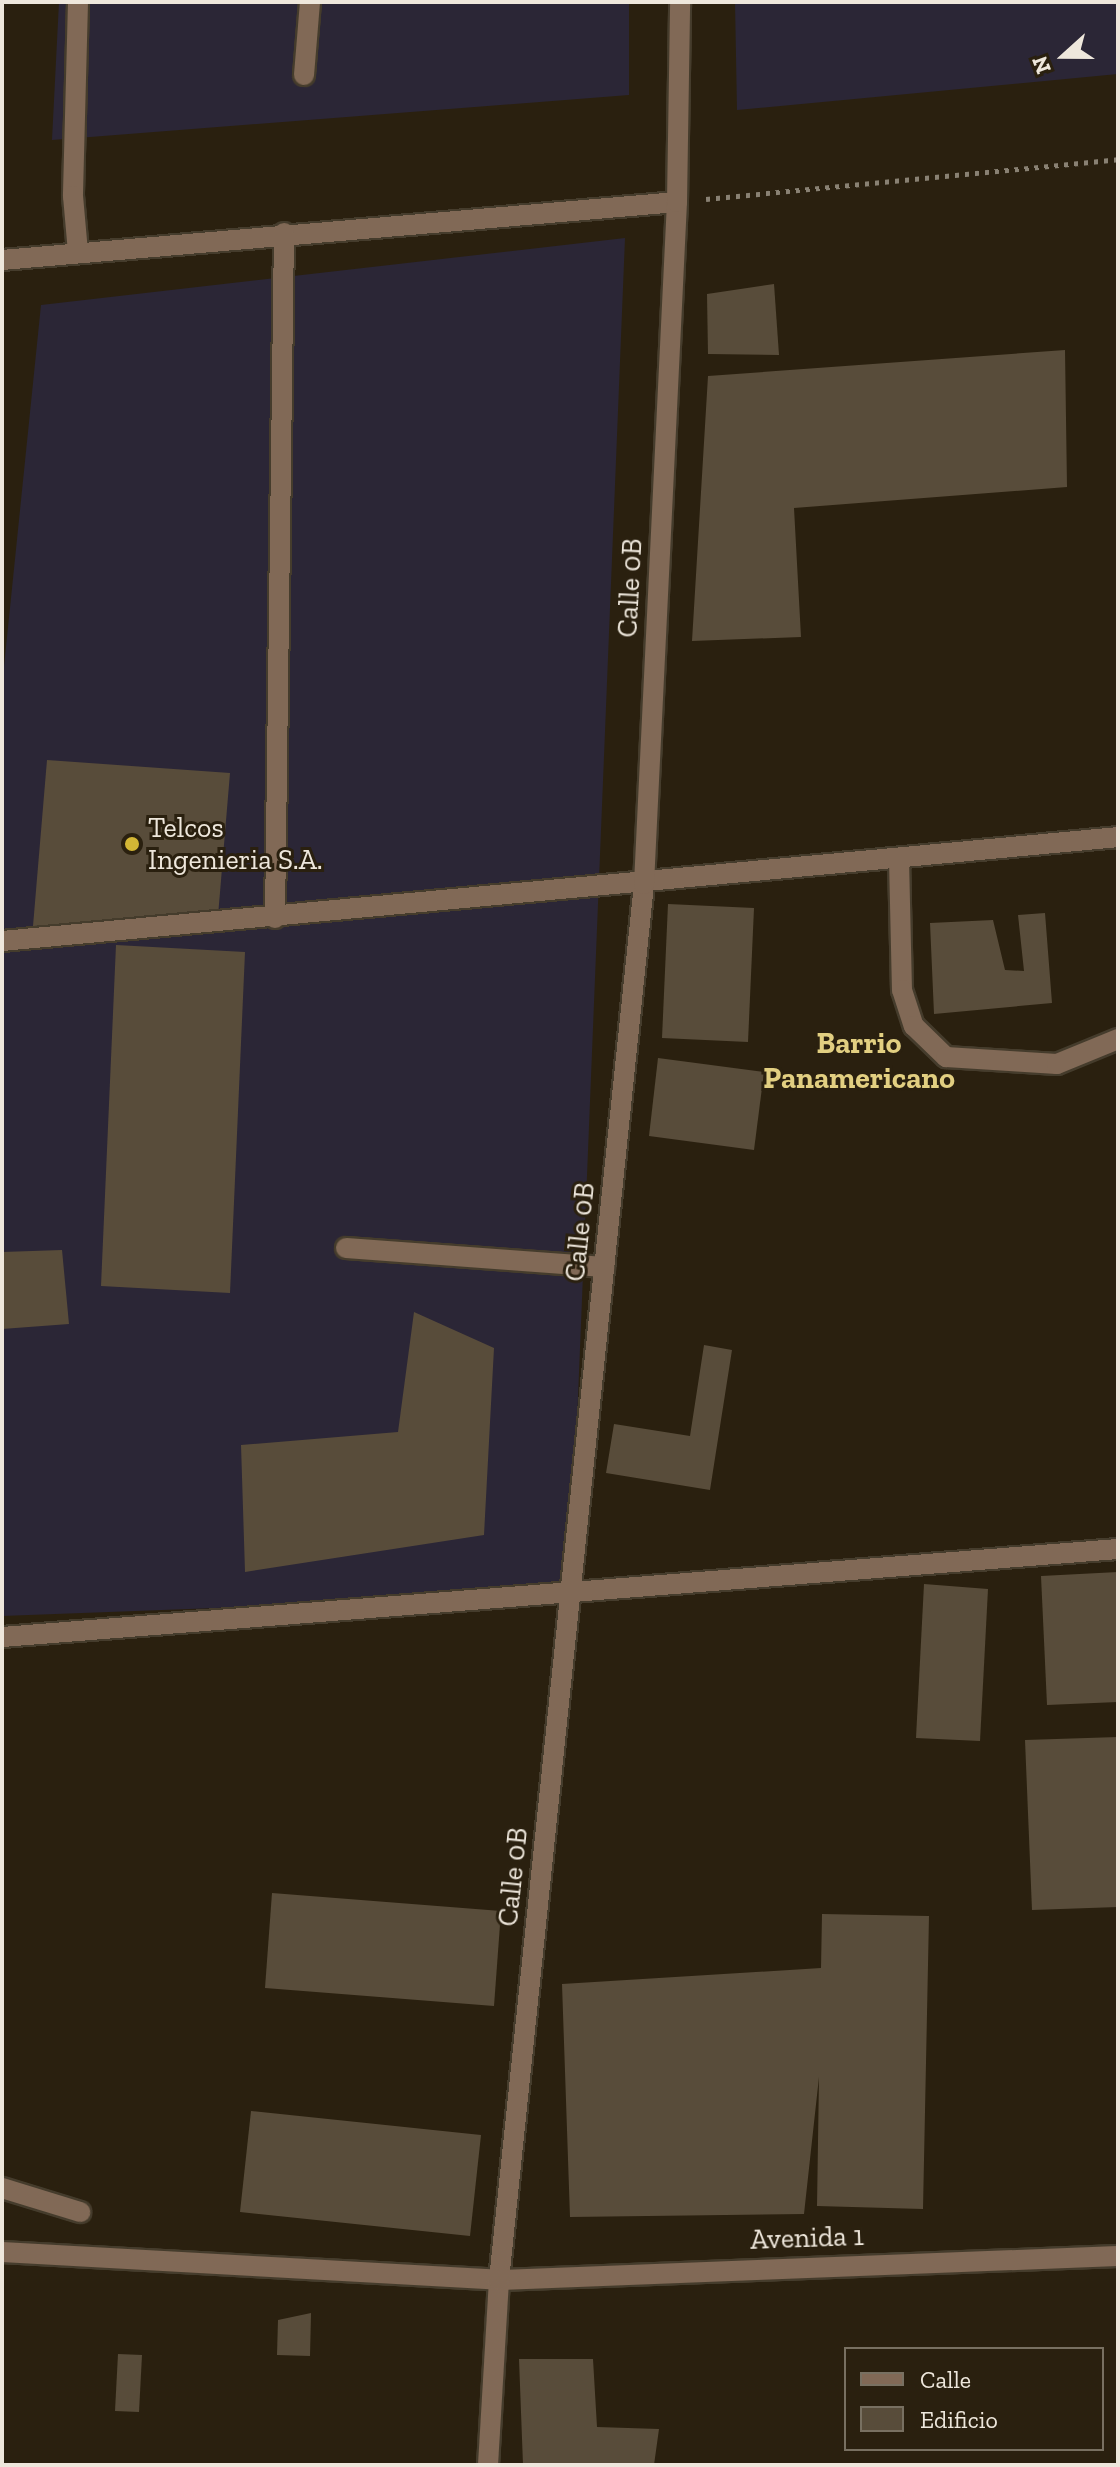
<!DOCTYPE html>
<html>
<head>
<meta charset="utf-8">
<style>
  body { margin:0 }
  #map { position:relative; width:1120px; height:2467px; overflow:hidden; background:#2a200f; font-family:"Zilla Slab",serif }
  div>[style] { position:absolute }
  .industrial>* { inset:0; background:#2b2636 }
  .building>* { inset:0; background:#584c3a }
  .path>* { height:5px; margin-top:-2.5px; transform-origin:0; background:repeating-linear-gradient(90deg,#898173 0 4px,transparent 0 10px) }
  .roads { filter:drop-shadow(2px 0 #453c2c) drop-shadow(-2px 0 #453c2c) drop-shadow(0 2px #453c2c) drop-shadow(0 -2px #453c2c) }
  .minor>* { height:20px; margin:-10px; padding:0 10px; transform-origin:10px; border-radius:10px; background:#816956 }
  .dots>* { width:22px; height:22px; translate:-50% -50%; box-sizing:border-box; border:4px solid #2a200f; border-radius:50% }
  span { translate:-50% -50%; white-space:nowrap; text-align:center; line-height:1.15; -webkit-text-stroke:6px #2a200f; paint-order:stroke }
  .street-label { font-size:28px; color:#eee7dc }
  .poi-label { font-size:28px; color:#eee7dc }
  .left { translate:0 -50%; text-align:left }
  .neighbourhood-label { font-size:30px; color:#e2cf81; font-weight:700 }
  .frame { position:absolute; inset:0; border:4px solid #eee7dc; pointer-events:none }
  .legend { position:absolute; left:844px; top:2347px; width:260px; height:104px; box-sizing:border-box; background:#2a200f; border:2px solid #787061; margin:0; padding:10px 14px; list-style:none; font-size:24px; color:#eee7dc }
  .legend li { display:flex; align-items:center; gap:16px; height:40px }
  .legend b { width:40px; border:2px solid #787061 }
  .north { position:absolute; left:1024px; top:16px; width:80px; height:80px; -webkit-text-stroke:6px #2a200f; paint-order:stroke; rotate:249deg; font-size:22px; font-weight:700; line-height:32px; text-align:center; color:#eee7dc }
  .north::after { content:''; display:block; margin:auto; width:28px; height:36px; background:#eee7dc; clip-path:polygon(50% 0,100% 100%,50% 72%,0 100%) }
</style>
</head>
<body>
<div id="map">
  <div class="industrial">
    <i style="clip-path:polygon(59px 2px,629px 2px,629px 95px,52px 140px)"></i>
    <i style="clip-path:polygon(735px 2px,1118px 2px,1118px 74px,737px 110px)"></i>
    <i style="clip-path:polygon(625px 238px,570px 1595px,2px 1616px,2px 686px,41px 305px)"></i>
  </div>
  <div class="building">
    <i style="clip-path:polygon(774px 284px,779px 355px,708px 354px,707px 294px)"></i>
    <i style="clip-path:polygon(1065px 350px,1067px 487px,794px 508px,801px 637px,692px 641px,708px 376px)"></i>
    <i style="clip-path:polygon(47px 760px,230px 773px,218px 916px,33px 926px)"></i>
    <i style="clip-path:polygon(668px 904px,754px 908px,748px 1042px,662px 1038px)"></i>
    <i style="clip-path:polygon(1045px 913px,1052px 1003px,934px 1014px,930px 923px,993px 920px,1005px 970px,1024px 971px,1018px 915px)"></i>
    <i style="clip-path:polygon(116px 945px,245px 952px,230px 1293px,101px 1286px)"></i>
    <i style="clip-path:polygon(658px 1058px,764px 1072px,754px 1150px,649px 1136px)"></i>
    <i style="clip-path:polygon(62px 1250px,69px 1324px,2px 1329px,2px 1252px)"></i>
    <i style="clip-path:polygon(414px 1312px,494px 1348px,484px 1535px,245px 1572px,241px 1445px,398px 1432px)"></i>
    <i style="clip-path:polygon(704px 1345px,732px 1350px,710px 1490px,606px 1473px,614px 1424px,690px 1436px)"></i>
    <i style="clip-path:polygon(1118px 1572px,1118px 1702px,1047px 1705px,1041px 1576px)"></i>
    <i style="clip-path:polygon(924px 1584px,988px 1589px,980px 1741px,916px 1738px)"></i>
    <i style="clip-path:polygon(1118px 1737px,1118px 1907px,1032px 1910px,1025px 1740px)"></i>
    <i style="clip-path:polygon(272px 1893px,501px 1911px,494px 2006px,265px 1988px)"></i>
    <i style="clip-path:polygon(822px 1914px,929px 1916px,923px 2209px,817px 2206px,819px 2077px,804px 2214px,570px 2217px,562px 1984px,821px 1968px)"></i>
    <i style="clip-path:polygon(251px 2111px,481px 2135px,470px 2236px,240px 2212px)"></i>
    <i style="clip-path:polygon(311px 2313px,310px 2356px,277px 2355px,278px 2320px)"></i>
    <i style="clip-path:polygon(118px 2354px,142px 2355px,139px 2412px,115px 2411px)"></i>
    <i style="clip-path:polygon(519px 2359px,593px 2359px,597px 2427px,659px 2429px,654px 2465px,523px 2465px)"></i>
  </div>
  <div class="path">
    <i style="left:706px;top:199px;width:414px;rotate:-5.5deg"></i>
  </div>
  <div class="roads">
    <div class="minor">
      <i style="left:78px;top:2px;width:194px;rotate:91.5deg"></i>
      <i style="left:73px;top:196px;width:56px;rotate:84.9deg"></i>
      <i style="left:304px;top:75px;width:73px;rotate:-85.3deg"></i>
      <i style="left:2px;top:260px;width:677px;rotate:-4.91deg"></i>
      <i style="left:899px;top:859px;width:131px;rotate:88.7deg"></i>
      <i style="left:902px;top:990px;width:38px;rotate:72deg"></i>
      <i style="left:914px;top:1026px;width:45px;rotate:44.1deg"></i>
      <i style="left:946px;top:1057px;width:111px;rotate:3.6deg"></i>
      <i style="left:1057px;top:1064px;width:66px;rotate:-22.3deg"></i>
      <i style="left:275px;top:918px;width:685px;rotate:-89.25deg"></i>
      <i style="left:2px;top:941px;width:1121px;rotate:-5.32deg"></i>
      <i style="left:346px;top:1248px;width:259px;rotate:4.2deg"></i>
      <i style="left:2px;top:1637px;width:1119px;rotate:-4.51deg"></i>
      <i style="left:2px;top:2188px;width:82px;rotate:17.1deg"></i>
      <i style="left:2px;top:2252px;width:498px;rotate:3.2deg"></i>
      <i style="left:499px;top:2280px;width:619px;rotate:-2.22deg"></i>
      <i style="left:488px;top:2465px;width:185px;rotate:-86.6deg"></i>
      <i style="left:499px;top:2280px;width:1404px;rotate:-84.07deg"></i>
      <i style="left:644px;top:884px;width:683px;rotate:-87.23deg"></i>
      <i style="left:677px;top:202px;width:200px;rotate:-89.1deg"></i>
    </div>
  </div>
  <div class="dots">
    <i style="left:132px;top:844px;background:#d3b635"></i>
  </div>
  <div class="street-label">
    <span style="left:630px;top:588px;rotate:-87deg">Calle 0B</span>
    <span style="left:580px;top:1232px;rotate:-84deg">Calle 0B</span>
    <span style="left:513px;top:1877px;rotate:-84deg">Calle 0B</span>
    <span style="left:807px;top:2238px;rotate:-2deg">Avenida 1</span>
  </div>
  <div class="poi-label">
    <span class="left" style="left:148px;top:844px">Telcos<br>Ingenieria S.A.</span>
  </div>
  <div class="neighbourhood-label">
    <span style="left:859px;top:1060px">Barrio<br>Panamericano</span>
  </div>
  <div class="frame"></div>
  <ul class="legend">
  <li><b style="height:10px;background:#816956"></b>Calle</li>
  <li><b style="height:22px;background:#584c3a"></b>Edificio</li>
  </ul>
  <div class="north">N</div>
</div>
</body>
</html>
